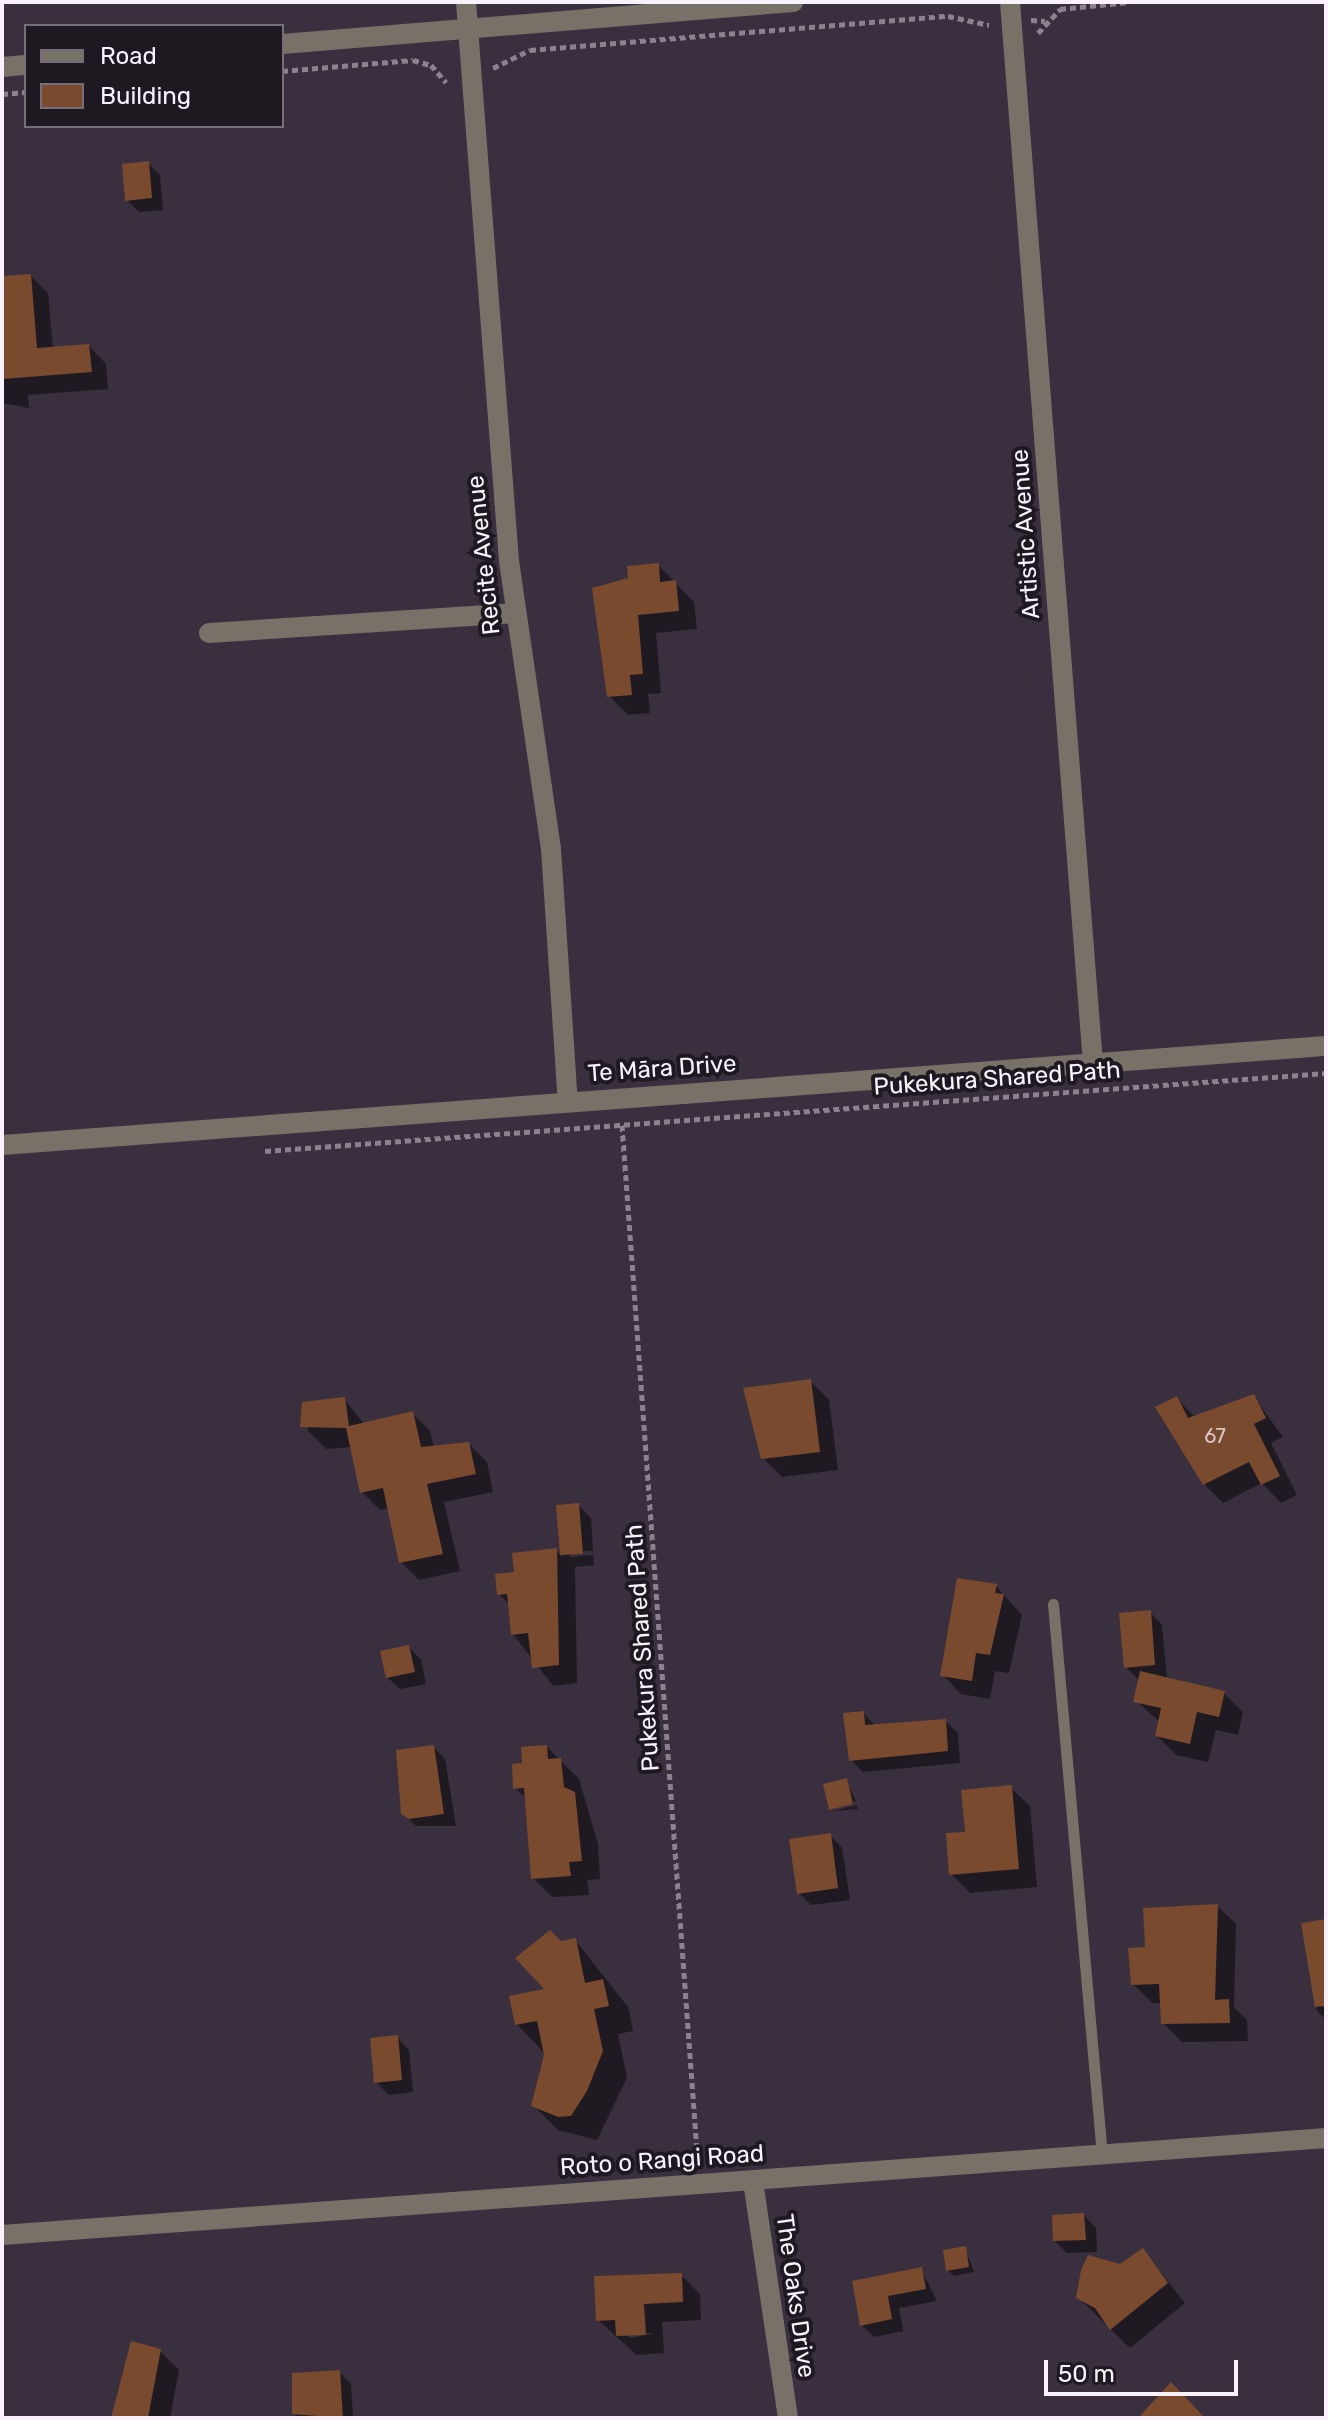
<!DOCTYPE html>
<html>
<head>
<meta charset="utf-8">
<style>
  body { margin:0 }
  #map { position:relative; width:1328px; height:2420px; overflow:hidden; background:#3a2f3f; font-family:Rubik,sans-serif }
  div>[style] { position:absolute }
  .shadow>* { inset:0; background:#0007 }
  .building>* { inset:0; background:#794a2e }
  .path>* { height:5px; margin-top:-2.5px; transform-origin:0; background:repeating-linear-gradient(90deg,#8b8290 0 6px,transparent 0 10px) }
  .service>* { height:11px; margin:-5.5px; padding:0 5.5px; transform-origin:5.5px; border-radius:5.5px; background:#777168 }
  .minor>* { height:20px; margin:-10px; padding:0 10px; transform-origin:10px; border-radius:10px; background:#777168 }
  .tertiary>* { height:20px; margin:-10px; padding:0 10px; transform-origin:10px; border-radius:10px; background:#777168 }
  span { translate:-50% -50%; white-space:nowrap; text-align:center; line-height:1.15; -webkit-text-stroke:8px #1e1921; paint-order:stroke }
  .number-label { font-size:20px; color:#d9c7c8 }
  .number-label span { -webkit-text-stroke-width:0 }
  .street-label { font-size:24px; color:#f9f1fc }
  .frame { position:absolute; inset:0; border:4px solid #f9f1fc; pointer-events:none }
  .legend { position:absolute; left:24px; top:24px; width:260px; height:104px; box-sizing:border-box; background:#1e1921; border:2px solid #766f79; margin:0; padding:10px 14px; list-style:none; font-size:24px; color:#f9f1fc }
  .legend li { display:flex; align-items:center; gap:16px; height:40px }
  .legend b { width:40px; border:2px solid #766f79 }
  .scale { position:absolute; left:1044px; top:2360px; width:194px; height:36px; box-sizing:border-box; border:4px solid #f9f1fc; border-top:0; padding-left:10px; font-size:24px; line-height:28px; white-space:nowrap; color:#f9f1fc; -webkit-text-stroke:6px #1e1921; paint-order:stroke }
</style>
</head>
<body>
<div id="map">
  <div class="shadow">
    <i style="clip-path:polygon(148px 163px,160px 175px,163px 210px,139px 212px,127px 200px)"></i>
    <i style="clip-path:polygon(31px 276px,48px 293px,53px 349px,89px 346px,106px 364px,108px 389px,28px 395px,29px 408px,2px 403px,2px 317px)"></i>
    <i style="clip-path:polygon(658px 565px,694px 602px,697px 629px,656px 633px,661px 693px,648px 694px,650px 713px,628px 715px,609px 696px,631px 579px)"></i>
    <i style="clip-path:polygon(810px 1381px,829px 1400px,838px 1470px,782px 1477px,763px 1458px,745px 1389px)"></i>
    <i style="clip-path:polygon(1253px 1396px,1283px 1437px,1271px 1443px,1297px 1495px,1281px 1503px,1262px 1483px,1223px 1503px,1204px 1484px,1176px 1398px,1195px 1417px)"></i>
    <i style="clip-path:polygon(345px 1400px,364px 1424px,412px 1413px,430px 1431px,435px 1452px,469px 1444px,487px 1462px,493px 1492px,444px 1502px,460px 1571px,419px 1580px,401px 1562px,389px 1508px,380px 1510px,362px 1492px,352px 1447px,326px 1449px,308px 1431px,304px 1404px)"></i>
    <i style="clip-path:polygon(evenodd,578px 1505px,591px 1518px,594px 1565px,575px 1567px,577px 1683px,553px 1686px,513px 1634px,510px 1605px,499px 1594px,516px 1574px,556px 1550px,562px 1557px,558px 1507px,578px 1505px,593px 1551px,593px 1555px,570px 1557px,570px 1552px,593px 1551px)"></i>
    <i style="clip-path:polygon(996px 1586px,1022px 1615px,1009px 1673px,995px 1671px,990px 1699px,961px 1694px,943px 1675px)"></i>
    <i style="clip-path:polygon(1150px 1612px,1162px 1625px,1167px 1679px,1224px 1693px,1243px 1712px,1238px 1735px,1216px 1730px,1208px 1762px,1176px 1755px,1157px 1736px,1160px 1722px,1136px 1701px,1138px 1679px,1126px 1667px)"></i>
    <i style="clip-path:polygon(409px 1647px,421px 1660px,426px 1684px,400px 1689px,387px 1677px)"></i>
    <i style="clip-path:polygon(863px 1713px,875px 1725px,945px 1721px,958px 1733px,960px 1763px,863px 1772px,851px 1760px)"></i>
    <i style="clip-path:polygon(433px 1747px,445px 1759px,456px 1826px,416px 1826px,403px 1813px)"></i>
    <i style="clip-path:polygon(547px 1747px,579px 1779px,598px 1844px,600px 1879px,587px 1880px,589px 1895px,552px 1897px,533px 1878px,527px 1799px,515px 1788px,524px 1765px)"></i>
    <i style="clip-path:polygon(846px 1780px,856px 1801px,832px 1810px,831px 1809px)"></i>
    <i style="clip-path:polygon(1011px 1788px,1030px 1806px,1037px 1887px,970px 1893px,951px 1874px)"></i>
    <i style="clip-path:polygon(857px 1805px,858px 1809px,833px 1811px)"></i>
    <i style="clip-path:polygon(830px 1835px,842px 1848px,850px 1900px,811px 1905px,799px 1893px)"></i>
    <i style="clip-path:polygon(1217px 1906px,1236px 1924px,1234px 2007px,1247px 2020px,1248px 2041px,1182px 2042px,1163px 2023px,1162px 2003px,1152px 2003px,1133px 1984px,1148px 1949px)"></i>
    <i style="clip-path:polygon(1326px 1921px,1326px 2020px,1317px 2011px,1303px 1925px)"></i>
    <i style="clip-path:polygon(575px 1940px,628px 2007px,633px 2031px,618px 2034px,627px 2078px,597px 2140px,558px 2130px,533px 2105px,546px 2055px,517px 2024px,548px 1991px,561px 1944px)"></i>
    <i style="clip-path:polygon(397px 2037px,409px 2050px,413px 2092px,389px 2095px,376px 2082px)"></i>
    <i style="clip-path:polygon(1084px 2215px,1096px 2228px,1097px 2252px,1067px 2253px,1055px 2241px)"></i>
    <i style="clip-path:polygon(965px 2248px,974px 2272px,954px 2276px,948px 2270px)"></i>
    <i style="clip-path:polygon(1143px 2250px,1185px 2303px,1130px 2348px,1078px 2297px)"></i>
    <i style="clip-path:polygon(921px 2269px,937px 2301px,899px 2308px,903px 2331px,874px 2337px,862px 2325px,854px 2282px)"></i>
    <i style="clip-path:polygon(evenodd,681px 2275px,700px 2294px,701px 2320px,662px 2322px,664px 2353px,637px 2355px,598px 2320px,681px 2275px,655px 2333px,630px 2338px,626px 2334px,655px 2333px)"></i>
    <i style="clip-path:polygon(160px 2351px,179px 2370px,170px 2418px,113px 2418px)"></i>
    <i style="clip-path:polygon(339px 2372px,351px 2384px,353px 2418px,299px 2418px,294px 2413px)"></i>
  </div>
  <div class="building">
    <i style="clip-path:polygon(149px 161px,152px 198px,125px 201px,122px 164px)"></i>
    <i style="clip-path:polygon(31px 274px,37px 348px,89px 344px,92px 372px,2px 379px,2px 276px)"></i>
    <i style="clip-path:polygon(659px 563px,660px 582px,676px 580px,679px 611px,638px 615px,643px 674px,630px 675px,632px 695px,607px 697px,592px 588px,628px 578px,627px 566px)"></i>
    <i style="clip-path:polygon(811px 1379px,820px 1452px,761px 1459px,743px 1388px)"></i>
    <i style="clip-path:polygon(1254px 1394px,1266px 1418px,1254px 1424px,1280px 1476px,1261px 1485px,1249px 1462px,1203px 1485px,1155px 1407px,1177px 1396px,1188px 1418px)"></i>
    <i style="clip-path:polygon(345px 1397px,349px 1426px,413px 1411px,421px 1447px,469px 1442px,476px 1474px,427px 1484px,443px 1554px,399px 1563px,383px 1488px,360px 1493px,346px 1428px,300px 1427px,302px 1402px)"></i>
    <i style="clip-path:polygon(579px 1503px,583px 1554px,560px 1555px,556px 1505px)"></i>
    <i style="clip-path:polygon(557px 1548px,559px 1665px,532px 1668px,528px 1633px,511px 1635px,507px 1594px,497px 1595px,495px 1574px,514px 1572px,512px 1553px)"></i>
    <i style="clip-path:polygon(957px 1578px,997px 1584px,995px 1593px,1004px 1594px,990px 1655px,976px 1653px,972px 1681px,940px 1676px)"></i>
    <i style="clip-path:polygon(1151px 1610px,1155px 1665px,1124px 1668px,1119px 1613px)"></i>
    <i style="clip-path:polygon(409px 1645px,415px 1672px,386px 1678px,380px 1651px)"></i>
    <i style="clip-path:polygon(1140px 1671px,1225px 1691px,1219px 1717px,1197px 1712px,1190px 1744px,1155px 1736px,1161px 1708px,1133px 1702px)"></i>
    <i style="clip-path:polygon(864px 1711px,865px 1725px,946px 1719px,948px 1751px,849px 1761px,843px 1713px)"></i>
    <i style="clip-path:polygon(434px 1745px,444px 1814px,409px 1819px,401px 1814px,396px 1750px)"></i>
    <i style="clip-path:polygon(547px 1745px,548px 1759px,561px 1758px,564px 1787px,575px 1792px,582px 1861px,569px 1862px,571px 1876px,531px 1879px,524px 1788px,513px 1789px,512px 1764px,522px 1763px,521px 1747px)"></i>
    <i style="clip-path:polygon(847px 1778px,853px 1804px,829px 1810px,823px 1784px)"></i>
    <i style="clip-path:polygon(1012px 1785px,1019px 1869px,949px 1875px,946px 1833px,965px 1832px,961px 1790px)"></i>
    <i style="clip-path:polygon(831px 1833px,838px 1888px,797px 1894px,789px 1839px)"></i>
    <i style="clip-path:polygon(1218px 1904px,1215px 2000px,1229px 1999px,1230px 2023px,1161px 2024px,1159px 1984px,1131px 1985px,1128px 1948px,1145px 1947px,1143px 1908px)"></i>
    <i style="clip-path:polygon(1326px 1919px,1326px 2006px,1315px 2007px,1301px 1923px)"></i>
    <i style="clip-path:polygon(550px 1930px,561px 1941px,576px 1938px,585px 1983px,603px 1979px,609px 2006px,594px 2009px,603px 2051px,587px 2091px,571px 2116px,558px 2117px,531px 2106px,544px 2055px,537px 2021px,515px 2025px,509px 1996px,544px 1989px,515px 1958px)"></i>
    <i style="clip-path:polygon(398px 2035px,402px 2080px,374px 2083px,370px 2038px)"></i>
    <i style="clip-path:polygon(1084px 2213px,1086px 2240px,1053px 2241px,1052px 2215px)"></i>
    <i style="clip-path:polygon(966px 2246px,969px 2267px,946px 2271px,943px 2250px)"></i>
    <i style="clip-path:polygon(1143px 2248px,1168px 2283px,1110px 2330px,1095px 2308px,1076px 2298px,1081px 2270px,1088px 2255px,1120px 2264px)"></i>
    <i style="clip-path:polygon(922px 2267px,926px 2289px,888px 2296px,892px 2319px,860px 2326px,852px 2281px)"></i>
    <i style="clip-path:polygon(682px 2273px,683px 2302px,644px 2304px,646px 2335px,616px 2336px,615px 2320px,596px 2321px,594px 2276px)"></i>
    <i style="clip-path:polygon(131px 2341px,161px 2349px,148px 2418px,111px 2418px)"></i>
    <i style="clip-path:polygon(340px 2370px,343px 2418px,292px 2414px,292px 2373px)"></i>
    <i style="clip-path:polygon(1171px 2382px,1205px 2418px,1138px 2418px)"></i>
  </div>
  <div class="path">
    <i style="left:1031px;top:20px;width:14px;rotate:4deg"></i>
    <i style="left:1038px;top:33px;width:33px;rotate:-47deg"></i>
    <i style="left:1060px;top:9px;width:69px;rotate:-5.8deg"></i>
    <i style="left:493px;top:68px;width:41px;rotate:-25.9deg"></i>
    <i style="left:530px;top:50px;width:419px;rotate:-4.7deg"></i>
    <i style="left:948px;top:16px;width:42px;rotate:12.4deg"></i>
    <i style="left:282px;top:71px;width:131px;rotate:-4.8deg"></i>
    <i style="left:413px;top:60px;width:19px;rotate:16deg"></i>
    <i style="left:431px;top:65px;width:23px;rotate:49deg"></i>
    <i style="left:2px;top:94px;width:24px;rotate:-5deg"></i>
    <i style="left:622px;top:1125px;width:1043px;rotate:85.82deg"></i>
    <i style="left:265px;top:1151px;width:1064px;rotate:-4.2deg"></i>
  </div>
  <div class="service">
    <i style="left:1053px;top:1604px;width:553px;rotate:84.92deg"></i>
  </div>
  <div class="minor">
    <i style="left:466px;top:2px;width:561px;rotate:85.6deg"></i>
    <i style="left:509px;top:561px;width:291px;rotate:81.7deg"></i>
    <i style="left:551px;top:849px;width:254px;rotate:86.2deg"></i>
    <i style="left:1010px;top:2px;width:1064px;rotate:85.53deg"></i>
    <i style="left:282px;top:44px;width:513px;rotate:-4.7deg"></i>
    <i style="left:2px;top:67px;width:24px;rotate:-5deg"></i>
    <i style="left:209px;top:633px;width:307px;rotate:-3.7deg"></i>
    <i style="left:2px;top:1145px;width:1328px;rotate:-4.28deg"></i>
    <i style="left:753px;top:2181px;width:240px;rotate:81.6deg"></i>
  </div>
  <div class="tertiary">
    <i style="left:2px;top:2235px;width:1328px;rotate:-4.19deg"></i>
  </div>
  <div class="number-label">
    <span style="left:1215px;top:1436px">67</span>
  </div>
  <div class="street-label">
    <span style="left:1026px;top:534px;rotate:-94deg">Artistic Avenue</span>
    <span style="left:484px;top:555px;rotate:-96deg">Recite Avenue</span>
    <span style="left:662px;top:1069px;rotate:-4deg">Te Māra Drive</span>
    <span style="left:997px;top:1079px;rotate:-4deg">Pukekura Shared Path</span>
    <span style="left:643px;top:1648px;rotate:-94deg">Pukekura Shared Path</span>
    <span style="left:662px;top:2161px;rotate:-4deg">Roto o Rangi Road</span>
    <span style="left:795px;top:2296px;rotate:82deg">The Oaks Drive</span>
  </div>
  <div class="frame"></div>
  <ul class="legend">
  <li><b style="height:10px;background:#777168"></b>Road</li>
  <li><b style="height:22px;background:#794a2e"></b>Building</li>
  </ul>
  <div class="scale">50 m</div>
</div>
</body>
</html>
